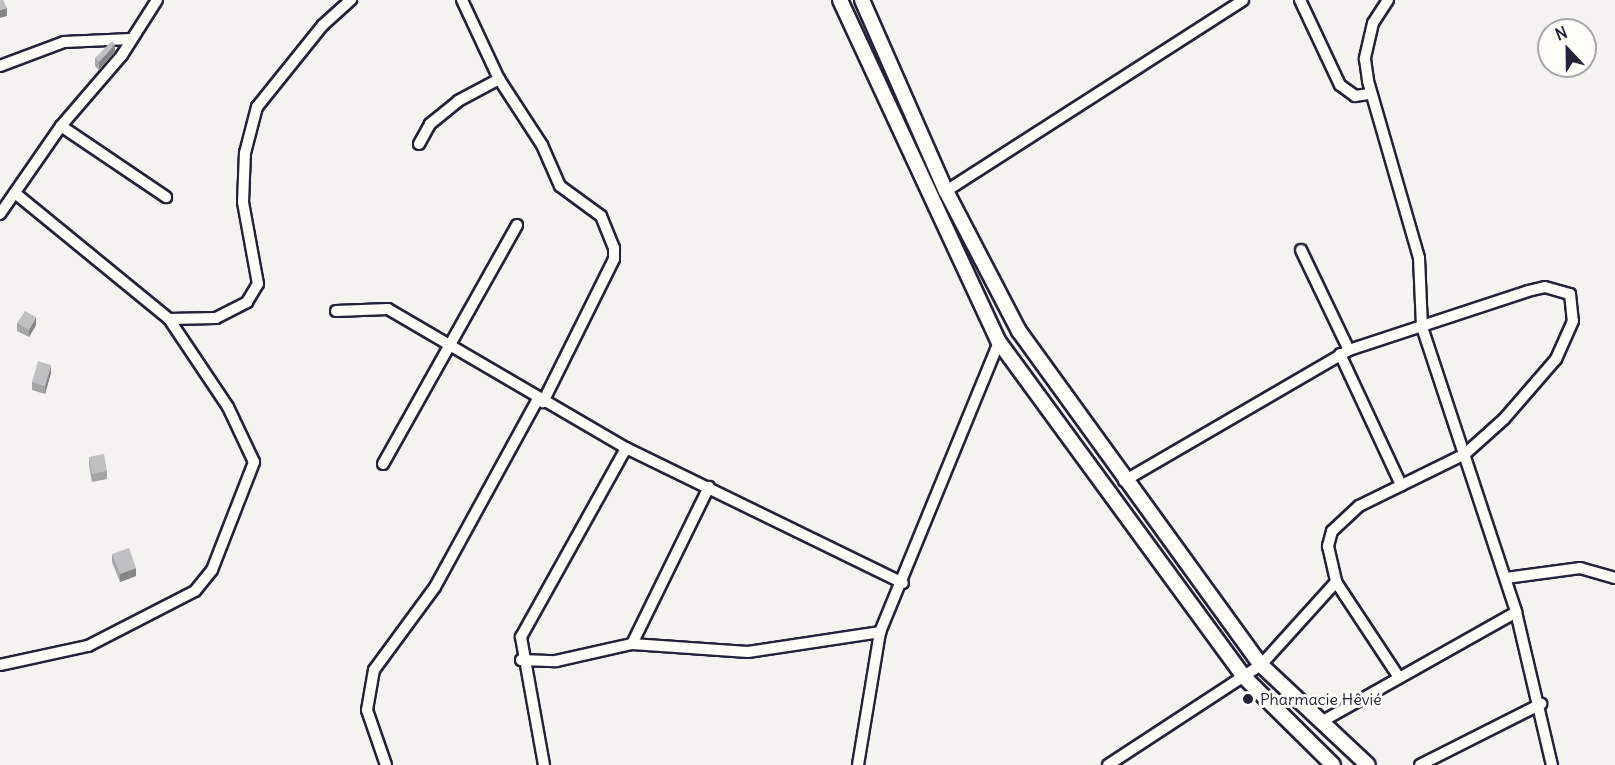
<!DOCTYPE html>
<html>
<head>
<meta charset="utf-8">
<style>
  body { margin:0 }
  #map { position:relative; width:1615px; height:765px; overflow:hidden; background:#f4f3ef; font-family:Delius,sans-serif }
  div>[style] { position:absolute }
  .roads { filter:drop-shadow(2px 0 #22223b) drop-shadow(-2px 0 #22223b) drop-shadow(0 2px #22223b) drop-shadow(0 -2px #22223b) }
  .minor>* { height:10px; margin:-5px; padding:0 5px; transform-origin:5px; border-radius:5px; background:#fdfcf7 }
  .tertiary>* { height:14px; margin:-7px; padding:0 7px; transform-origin:7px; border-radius:7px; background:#fdfcf7 }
  .wall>* { inset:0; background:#a5a4a7 }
  .shaded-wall>* { inset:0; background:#868688 }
  .building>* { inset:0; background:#c0bfc2 }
  .dots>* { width:16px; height:16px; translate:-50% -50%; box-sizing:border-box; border:3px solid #fdfcf7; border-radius:50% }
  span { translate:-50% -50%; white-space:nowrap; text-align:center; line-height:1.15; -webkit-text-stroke:6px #fdfcf7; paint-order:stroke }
  .poi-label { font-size:16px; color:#22223b }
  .left { translate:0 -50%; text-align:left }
  .north { position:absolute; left:1537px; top:18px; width:60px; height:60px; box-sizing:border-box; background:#fdfcf7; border:2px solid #a5a5ac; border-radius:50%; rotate:338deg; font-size:16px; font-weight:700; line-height:24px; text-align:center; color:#22223b }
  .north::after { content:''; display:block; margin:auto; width:21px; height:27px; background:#22223b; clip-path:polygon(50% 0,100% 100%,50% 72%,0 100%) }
</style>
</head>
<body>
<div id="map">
  <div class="roads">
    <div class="minor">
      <i style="left:462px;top:0;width:87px;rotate:64.9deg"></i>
      <i style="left:499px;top:79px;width:79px;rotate:56.9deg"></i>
      <i style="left:542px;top:145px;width:45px;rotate:66.3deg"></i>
      <i style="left:560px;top:186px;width:51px;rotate:36.2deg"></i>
      <i style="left:601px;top:216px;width:35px;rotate:68deg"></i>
      <i style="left:614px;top:248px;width:11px;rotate:90deg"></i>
      <i style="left:614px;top:259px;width:160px;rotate:116.4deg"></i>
      <i style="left:1300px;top:0;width:94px;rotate:64.8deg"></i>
      <i style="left:1340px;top:85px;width:19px;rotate:36deg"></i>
      <i style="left:1355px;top:96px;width:15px;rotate:-8deg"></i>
      <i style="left:1388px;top:0;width:27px;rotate:123deg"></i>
      <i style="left:1373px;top:23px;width:37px;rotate:103deg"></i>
      <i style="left:1365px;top:59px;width:22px;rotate:82deg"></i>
      <i style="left:1368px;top:81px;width:184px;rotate:73.9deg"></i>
      <i style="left:1419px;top:258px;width:69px;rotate:87.5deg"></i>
      <i style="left:1422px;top:327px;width:300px;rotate:71.7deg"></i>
      <i style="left:1516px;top:612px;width:157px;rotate:76.8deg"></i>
      <i style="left:0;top:66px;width:68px;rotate:-20.6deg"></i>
      <i style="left:64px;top:42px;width:67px;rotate:-2.6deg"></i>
      <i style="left:61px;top:126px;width:127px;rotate:34.1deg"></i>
      <i style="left:419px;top:144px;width:23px;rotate:-61deg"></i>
      <i style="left:430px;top:124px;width:36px;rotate:-39deg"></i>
      <i style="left:458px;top:101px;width:47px;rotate:-28.2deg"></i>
      <i style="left:946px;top:191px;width:353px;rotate:-32.7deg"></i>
      <i style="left:0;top:214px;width:107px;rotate:-55.3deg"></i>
      <i style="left:61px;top:126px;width:94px;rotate:-49.3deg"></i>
      <i style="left:122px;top:55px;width:65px;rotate:-57.5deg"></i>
      <i style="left:1301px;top:250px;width:111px;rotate:64.4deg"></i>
      <i style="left:336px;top:311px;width:52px;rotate:-2.2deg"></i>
      <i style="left:388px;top:309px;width:276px;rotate:30.3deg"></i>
      <i style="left:626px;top:448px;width:308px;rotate:26deg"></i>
      <i style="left:169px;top:319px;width:47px;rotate:-1.2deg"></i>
      <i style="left:216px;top:318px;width:35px;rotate:-27deg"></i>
      <i style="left:247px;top:302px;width:21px;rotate:-59deg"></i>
      <i style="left:258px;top:284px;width:83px;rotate:-100.4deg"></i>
      <i style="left:243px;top:202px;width:49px;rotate:-87.7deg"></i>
      <i style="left:245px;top:153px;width:48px;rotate:-75.4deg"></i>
      <i style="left:257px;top:107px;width:105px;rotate:-51.2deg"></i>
      <i style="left:323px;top:25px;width:38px;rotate:-42deg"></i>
      <i style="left:1340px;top:354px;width:145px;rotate:65deg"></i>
      <i style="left:383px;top:464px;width:274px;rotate:-60.7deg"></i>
      <i style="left:1124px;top:481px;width:260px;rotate:-30.2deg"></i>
      <i style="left:1349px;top:350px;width:188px;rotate:-18.2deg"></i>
      <i style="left:1528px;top:291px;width:17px;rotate:-13deg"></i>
      <i style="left:1545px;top:287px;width:26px;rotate:16deg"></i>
      <i style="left:1570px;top:294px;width:27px;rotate:84deg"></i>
      <i style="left:1573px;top:321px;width:42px;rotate:114.1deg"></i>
      <i style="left:1556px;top:359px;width:79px;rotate:130.9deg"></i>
      <i style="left:1504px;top:419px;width:52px;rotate:138.1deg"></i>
      <i style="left:1465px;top:454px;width:118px;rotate:153.9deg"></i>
      <i style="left:1359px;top:506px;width:37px;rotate:137deg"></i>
      <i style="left:1332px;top:531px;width:16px;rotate:105deg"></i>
      <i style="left:1328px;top:546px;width:37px;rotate:77deg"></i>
      <i style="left:1336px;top:582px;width:113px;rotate:56.6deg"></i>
      <i style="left:1506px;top:578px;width:75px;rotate:-7.7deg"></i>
      <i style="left:1580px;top:568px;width:36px;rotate:16deg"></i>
      <i style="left:632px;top:644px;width:175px;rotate:-63.9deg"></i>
      <i style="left:521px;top:660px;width:35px;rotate:2deg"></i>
      <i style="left:556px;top:661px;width:78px;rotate:-12.6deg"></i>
      <i style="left:632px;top:644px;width:116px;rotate:3.9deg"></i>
      <i style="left:748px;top:652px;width:134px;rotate:-8.6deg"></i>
      <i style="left:0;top:665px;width:90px;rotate:-12.2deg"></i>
      <i style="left:88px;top:646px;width:120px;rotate:-27.2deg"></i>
      <i style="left:195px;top:591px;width:27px;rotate:-51deg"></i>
      <i style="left:212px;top:570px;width:116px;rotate:-68.7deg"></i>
      <i style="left:254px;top:462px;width:61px;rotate:-115.3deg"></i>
      <i style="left:228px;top:407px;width:106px;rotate:-123.8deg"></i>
      <i style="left:169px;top:319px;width:199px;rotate:-140.7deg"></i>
      <i style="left:1321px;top:722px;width:224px;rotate:-29.4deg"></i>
      <i style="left:386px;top:765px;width:58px;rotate:-109.1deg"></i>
      <i style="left:367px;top:710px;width:41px;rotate:-80.1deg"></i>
      <i style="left:374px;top:670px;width:103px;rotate:-53.7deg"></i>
      <i style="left:435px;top:587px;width:214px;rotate:-61.3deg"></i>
      <i style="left:544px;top:765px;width:130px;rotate:-100.2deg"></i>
      <i style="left:521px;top:637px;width:216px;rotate:-60.9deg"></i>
      <i style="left:858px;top:765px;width:135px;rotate:-80.6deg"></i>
      <i style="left:880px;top:632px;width:313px;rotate:-67.7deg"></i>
      <i style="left:1108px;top:765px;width:183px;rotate:-33.2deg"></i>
      <i style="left:1261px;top:665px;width:112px;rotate:-47.9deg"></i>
      <i style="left:1420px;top:765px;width:136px;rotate:-26.8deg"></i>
    </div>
    <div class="tertiary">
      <i style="left:840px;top:0;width:377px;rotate:65.1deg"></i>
      <i style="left:999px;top:342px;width:415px;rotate:53.8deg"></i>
      <i style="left:1244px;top:677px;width:125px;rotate:44.7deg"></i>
      <i style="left:862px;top:0;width:209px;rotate:66.3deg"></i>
      <i style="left:946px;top:191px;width:158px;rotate:62.5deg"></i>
      <i style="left:1019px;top:331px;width:412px;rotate:54.1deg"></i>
      <i style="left:1261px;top:665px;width:146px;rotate:43.1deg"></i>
    </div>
  </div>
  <div class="wall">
    <i style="clip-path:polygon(115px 52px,99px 70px,95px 66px,95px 58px)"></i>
    <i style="clip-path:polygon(17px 323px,36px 325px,29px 337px,17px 331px)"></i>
    <i style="clip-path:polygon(51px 373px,45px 394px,32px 390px,32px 382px)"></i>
    <i style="clip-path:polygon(89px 457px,107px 471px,107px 479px,92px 482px,89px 465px)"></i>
    <i style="clip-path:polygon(112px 554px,136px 576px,120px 582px,112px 562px)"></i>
  </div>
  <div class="shaded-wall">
    <i style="clip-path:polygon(7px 8px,7px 16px,0 18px,0 10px)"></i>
    <i style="clip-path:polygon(115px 44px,115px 52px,99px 70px,99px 62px)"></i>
    <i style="clip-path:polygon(36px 317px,36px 325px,29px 337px,29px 330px)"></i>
    <i style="clip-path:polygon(51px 365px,51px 373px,45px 394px,45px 386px)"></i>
    <i style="clip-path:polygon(136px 568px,136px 576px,120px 582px,120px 574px)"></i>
  </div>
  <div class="building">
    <i style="clip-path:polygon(0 0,3px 0,7px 8px,0 10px)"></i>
    <i style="clip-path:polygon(112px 41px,115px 44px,99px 62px,95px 58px)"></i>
    <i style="clip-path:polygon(25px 311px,36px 317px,29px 330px,17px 323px)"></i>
    <i style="clip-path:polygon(38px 361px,51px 365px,45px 386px,32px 382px)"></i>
    <i style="clip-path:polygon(104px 454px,107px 471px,92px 474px,89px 457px)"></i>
    <i style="clip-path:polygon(129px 548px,136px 568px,120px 574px,112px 554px)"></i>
  </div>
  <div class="dots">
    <i style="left:1248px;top:699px;background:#22223b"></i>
  </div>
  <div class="poi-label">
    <span class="left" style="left:1260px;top:699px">Pharmacie Hêvié</span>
  </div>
  <div class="north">N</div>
</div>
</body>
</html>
